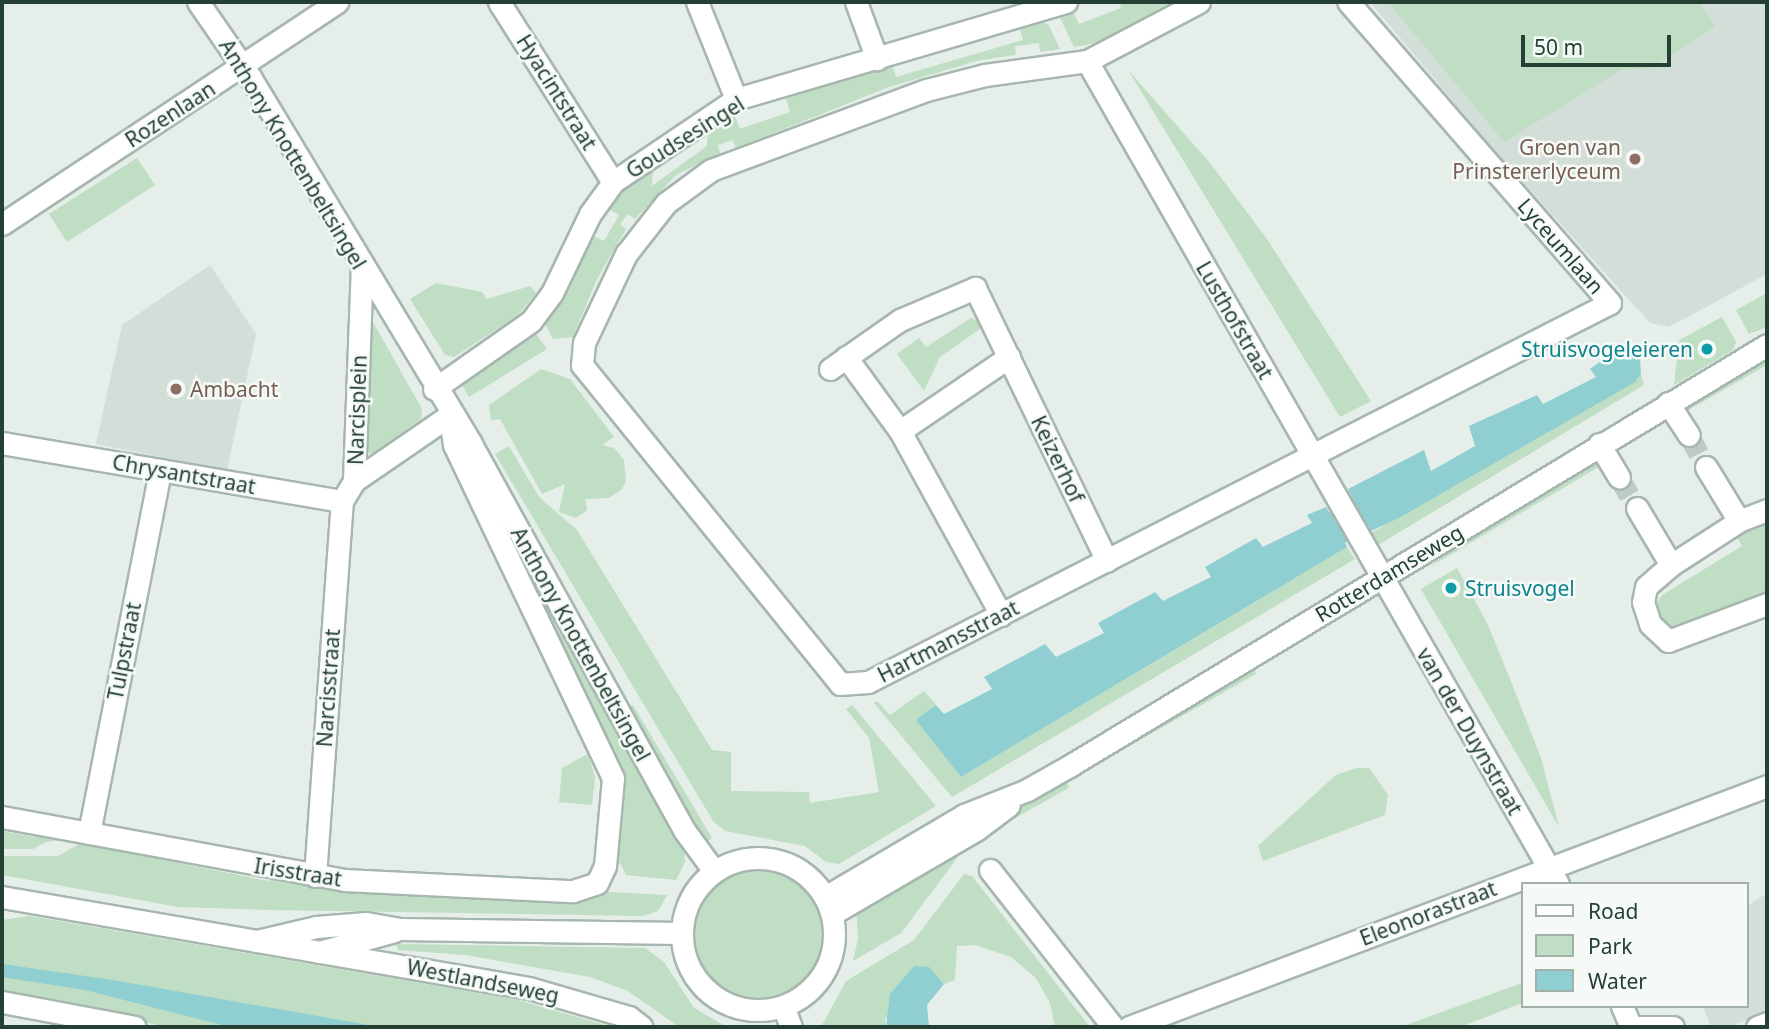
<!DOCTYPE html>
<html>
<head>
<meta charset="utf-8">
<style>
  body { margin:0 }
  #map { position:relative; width:1769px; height:1029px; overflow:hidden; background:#e5eee9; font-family:"Noto Sans",sans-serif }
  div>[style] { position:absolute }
  .built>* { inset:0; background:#d3ded8 }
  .green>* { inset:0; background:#bfdec3 }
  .round { border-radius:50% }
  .water>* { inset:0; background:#8fcfd1 }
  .minor-tunnel>* { height:21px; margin-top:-10.5px; transform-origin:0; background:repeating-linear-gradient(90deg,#becbc5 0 21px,transparent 0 31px) }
  .roads { filter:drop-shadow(2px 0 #a7b6af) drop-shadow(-2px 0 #a7b6af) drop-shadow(0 2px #a7b6af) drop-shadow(0 -2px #a7b6af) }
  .minor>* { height:21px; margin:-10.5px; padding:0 10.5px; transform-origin:10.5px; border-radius:10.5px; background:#fff }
  .tertiary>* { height:21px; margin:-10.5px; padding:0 10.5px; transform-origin:10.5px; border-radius:10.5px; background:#fff }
  .tertiary>.ring { margin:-10.5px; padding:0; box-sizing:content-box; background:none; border:21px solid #fff; border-radius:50% }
  .secondary>* { height:21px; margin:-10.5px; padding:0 10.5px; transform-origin:10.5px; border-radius:10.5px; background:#fff }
  .dots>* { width:19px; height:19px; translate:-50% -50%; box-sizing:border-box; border:4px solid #f6faf7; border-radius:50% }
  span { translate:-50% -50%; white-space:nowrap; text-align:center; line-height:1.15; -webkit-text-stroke:5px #f6faf7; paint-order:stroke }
  .street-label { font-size:21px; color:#244035 }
  .education-label { font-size:21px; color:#785e54 }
  .right { translate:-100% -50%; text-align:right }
  .left { translate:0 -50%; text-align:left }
  .culture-label { font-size:21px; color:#0d838f }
  .frame { position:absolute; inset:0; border:4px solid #244035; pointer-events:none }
  .legend { position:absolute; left:1521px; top:882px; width:228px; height:126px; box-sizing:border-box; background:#f6faf7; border:2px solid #a2b0a9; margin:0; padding:9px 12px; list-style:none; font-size:21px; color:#244035 }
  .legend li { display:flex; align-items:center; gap:14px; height:35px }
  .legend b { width:35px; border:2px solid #a2b0a9 }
  .scale { position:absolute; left:1521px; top:35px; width:150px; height:32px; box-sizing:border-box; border:4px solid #244035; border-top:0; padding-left:9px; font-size:21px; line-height:24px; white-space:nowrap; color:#244035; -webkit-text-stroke:5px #f6faf7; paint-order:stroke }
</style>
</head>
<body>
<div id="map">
  <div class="built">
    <i style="clip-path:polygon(1370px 2px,1767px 2px,1767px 274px,1669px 327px,1650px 323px,1493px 149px)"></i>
    <i style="clip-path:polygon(210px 265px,256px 334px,227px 470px,96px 444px,122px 325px)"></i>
    <i style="clip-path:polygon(1767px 893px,1767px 1012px,1728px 1027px,1711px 1027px,1703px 1006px,1746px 1006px,1746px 907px)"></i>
  </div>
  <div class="green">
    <i style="clip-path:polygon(1119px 2px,1171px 2px,1096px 43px,1074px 47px,1059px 16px,1073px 12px,1079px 24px,1121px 8px)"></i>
    <i style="clip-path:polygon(1388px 2px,1699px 2px,1715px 27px,1652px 68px,1621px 70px,1504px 142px)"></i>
    <i style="clip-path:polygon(1039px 21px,1048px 24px,1060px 49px,1040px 52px,1039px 43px,1015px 46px,1016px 55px,980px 60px,889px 87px,736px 148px,733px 140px,718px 145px,720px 153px,676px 175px,635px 219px,628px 214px,620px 224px,626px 229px,597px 279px,573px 337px,553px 339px,542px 318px,556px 306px,590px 234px,604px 241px,619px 215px,605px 207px,623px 186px,653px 166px,652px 186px,707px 146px,708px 126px,734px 114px,740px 129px,790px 112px,785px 96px,892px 65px,896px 77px,1023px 40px,1019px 27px)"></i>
    <i style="clip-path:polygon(1128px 70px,1210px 163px,1267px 239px,1371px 401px,1340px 417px)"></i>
    <i style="clip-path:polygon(137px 158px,155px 185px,67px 242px,49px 214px)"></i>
    <i style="clip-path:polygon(436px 283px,482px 292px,487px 299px,530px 286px,536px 293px,517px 316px,454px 357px,445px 355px,410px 299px)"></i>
    <i style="clip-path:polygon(1767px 293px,1767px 327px,1749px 334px,1736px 310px)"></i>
    <i style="clip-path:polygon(369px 315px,422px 409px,421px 419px,372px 454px,361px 449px)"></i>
    <i style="clip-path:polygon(1722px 317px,1736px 342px,1733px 350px,1674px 385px,1679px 340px)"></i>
    <i style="clip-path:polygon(971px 318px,987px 324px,940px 357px,924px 391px,897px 354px,919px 338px,926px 347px)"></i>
    <i style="clip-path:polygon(531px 327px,547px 349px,469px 397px,460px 382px)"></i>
    <i style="clip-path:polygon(1767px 355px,1767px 365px,1687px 411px,1690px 401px)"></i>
    <i style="clip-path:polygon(541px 369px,570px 379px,614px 437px,602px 445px,614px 448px,624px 460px,626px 481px,621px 490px,609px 498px,585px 499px,587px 510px,576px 518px,559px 512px,565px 484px,542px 494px,500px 419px,491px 420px,489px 405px)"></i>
    <i style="clip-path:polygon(1641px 374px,1644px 385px,1378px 545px,1371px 533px)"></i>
    <i style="clip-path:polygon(509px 446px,539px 497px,577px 530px,712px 750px,731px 752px,731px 791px,809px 792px,810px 803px,879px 792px,869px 738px,846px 709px,852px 705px,936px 806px,839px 864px,826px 862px,805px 846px,725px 831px,713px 821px,495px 454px)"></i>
    <i style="clip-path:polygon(1596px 459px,1602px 465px,1428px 568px,1465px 540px)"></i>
    <i style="clip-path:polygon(485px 490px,684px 845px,685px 862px,676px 880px,626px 875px,620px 863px,613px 862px,622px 828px,621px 772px)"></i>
    <i style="clip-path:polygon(1767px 518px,1767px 603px,1680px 630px,1667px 627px,1658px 619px,1654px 607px,1662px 595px,1742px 546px,1733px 530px)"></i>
    <i style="clip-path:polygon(1347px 547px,1355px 559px,952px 797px,874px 703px,877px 701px,890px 715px,924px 691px,936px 705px,917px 720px,961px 777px)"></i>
    <i style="clip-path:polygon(1457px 568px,1488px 625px,1514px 689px,1541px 758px,1559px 827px,1421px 589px)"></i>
    <i style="clip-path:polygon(1253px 666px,1256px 674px,1098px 764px,1098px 760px)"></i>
    <i style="clip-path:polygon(633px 705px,712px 838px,705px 843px,649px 755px,629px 707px)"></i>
    <i style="clip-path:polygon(588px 754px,595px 777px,592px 805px,559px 802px,562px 768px)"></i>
    <i style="clip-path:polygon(1357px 768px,1369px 768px,1388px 795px,1385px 815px,1263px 861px,1258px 846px,1336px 775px)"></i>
    <i style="clip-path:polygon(1064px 782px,1069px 785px,1067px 789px,990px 832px,991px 825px)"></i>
    <i style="clip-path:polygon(37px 830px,74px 838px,46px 842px,33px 849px,2px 849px,2px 831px,35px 837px)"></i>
    <i style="clip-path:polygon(86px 840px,98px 842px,98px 847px,268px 881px,278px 875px,667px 895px,658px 911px,643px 916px,270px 910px,178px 907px,2px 875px,2px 856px,58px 856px)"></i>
    <i style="clip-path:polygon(967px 845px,901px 933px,853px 961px,858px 939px,856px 908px)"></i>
    <i class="round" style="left:689px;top:867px;width:136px;height:136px"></i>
    <i style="clip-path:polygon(964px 874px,972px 876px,1090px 1027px,1055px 1027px,1050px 1003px,1036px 978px,1011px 957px,975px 945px,957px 946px,955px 980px,944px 984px,940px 979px,885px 1019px,886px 1027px,821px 1027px,846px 981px,914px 940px)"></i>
    <i style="clip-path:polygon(30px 916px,514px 999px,612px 1027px,165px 1027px,57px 1000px,2px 992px,2px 920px)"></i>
    <i style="clip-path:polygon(396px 944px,645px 948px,664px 962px,694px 1008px,727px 1027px,679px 1027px,628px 991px,590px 977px,465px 955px,398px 950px)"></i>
    <i style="clip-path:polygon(1522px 983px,1522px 1003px,1460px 1027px,1400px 1027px)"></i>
  </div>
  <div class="water">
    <i style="clip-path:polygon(1619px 348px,1631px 348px,1640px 356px,1641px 374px,1635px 382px,1399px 518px,1345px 543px,1347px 547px,961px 777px,916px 720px,936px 705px,944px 714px,992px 689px,984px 677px,1045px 644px,1056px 657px,1104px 633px,1098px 623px,1155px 592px,1163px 601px,1211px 577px,1205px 567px,1256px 538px,1263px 547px,1312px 523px,1307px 515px,1326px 507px,1330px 513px,1354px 501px,1348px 489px,1424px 450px,1431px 471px,1475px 446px,1469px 426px,1537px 395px,1543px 404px,1596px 377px,1590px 369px)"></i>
    <i style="clip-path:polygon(2px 964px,113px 980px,380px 1027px,230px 1027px,85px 990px,2px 977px)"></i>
    <i style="clip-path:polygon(914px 966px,929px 967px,944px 984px,927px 1005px,929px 1027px,886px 1027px,890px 994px)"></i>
  </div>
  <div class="minor-tunnel">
    <i style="left:1689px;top:435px;width:36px;rotate:62deg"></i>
    <i style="left:1619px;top:477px;width:36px;rotate:60deg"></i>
  </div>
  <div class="roads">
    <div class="minor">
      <i style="left:198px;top:2px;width:91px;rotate:55.3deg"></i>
      <i style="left:250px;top:77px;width:428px;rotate:58.9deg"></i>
      <i style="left:471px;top:444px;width:441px;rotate:61.1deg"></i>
      <i style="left:684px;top:830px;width:51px;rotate:53.8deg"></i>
      <i style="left:499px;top:2px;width:213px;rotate:57.7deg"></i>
      <i style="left:697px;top:2px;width:105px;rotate:68.1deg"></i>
      <i style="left:856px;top:2px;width:61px;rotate:69.8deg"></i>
      <i style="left:1199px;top:2px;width:127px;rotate:152.2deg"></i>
      <i style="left:1087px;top:61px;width:103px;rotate:172.2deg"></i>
      <i style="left:985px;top:75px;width:61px;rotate:165.7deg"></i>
      <i style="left:926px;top:90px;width:229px;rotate:159.6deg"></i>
      <i style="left:711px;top:170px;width:56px;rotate:143.7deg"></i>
      <i style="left:666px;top:203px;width:65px;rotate:128.1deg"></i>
      <i style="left:626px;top:254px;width:98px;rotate:115.3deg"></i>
      <i style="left:584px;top:343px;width:22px;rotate:95deg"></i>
      <i style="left:582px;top:365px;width:410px;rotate:51deg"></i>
      <i style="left:840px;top:684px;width:28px;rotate:-4deg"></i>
      <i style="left:868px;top:682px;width:833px;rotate:-27.06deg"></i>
      <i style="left:1610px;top:303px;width:399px;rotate:-131deg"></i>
      <i style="left:1087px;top:61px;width:948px;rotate:60.22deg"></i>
      <i style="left:2px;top:224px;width:402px;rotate:-33.5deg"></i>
      <i style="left:846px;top:357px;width:92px;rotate:53.9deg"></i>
      <i style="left:900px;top:431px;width:210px;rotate:61.2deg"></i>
      <i style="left:830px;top:369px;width:85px;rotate:-35deg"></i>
      <i style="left:900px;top:320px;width:82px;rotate:-23.1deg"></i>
      <i style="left:975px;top:288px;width:303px;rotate:64.2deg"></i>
      <i style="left:434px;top:389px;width:118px;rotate:-35deg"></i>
      <i style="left:531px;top:321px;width:35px;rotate:-53deg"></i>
      <i style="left:552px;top:293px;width:88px;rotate:-64.3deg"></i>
      <i style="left:590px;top:214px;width:39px;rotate:-54deg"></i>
      <i style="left:613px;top:182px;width:148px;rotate:-34deg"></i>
      <i style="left:736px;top:99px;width:344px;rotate:-16.4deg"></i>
      <i style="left:1668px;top:403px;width:38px;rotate:57deg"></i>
      <i style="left:900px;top:431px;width:132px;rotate:-34.2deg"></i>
      <i style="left:2px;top:443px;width:345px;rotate:9.7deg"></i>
      <i style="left:1599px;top:444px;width:39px;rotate:59deg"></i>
      <i style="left:1706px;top:467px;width:63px;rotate:58.6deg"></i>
      <i style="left:354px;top:481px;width:214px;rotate:-87.9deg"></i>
      <i style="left:1637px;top:508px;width:66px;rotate:59.2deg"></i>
      <i style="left:1767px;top:510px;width:30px;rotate:159deg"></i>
      <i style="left:1739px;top:521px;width:81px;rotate:147.1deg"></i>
      <i style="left:1671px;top:565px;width:33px;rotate:139deg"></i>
      <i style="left:1646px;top:587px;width:15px;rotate:101deg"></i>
      <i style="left:1643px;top:602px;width:23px;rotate:72deg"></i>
      <i style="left:1650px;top:624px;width:25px;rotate:43deg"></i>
      <i style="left:1668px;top:641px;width:106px;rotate:-20.5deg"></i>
      <i style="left:2px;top:817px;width:348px;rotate:10.4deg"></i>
      <i style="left:344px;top:880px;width:229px;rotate:2.8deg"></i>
      <i style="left:573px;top:891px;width:25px;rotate:-18deg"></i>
      <i style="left:597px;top:883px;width:19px;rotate:-65deg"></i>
      <i style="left:605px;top:866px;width:88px;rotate:-84.8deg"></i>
      <i style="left:613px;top:778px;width:369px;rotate:-115.5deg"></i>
      <i style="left:454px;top:445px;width:30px;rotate:-98deg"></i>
      <i style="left:89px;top:833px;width:370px;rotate:-78.9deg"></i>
      <i style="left:990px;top:870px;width:199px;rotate:51.9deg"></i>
      <i style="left:315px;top:876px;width:376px;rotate:-85.9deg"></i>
      <i style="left:342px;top:501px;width:23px;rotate:-59deg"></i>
      <i style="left:354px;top:481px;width:116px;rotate:-34.5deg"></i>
      <i style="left:2px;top:1002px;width:135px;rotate:10.6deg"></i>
      <i style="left:1622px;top:1006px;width:23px;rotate:67deg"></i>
      <i style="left:1129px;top:1027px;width:682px;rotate:-20.69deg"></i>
      <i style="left:1629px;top:1027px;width:44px"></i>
      <i style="left:1757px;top:1027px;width:11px;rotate:-22deg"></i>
    </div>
    <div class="tertiary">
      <i class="ring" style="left:682px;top:858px;width:131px;height:131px"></i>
      <i style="left:825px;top:897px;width:161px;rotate:-30.5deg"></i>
      <i style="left:964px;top:815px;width:68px;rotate:-21.6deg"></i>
      <i style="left:1027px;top:790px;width:51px;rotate:-29.6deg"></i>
      <i style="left:1071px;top:765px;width:813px;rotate:-31.11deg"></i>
      <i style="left:832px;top:914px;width:167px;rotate:-30.3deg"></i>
      <i style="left:976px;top:830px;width:41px;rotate:-37.1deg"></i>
      <i style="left:257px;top:941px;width:61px;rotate:-13.3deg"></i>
      <i style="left:316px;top:927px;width:50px;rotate:-4.6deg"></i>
      <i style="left:366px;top:923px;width:35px;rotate:10deg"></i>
      <i style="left:400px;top:929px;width:281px;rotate:0.8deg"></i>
      <i style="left:319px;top:952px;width:78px;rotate:-15.6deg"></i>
      <i style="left:783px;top:1006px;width:22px;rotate:69deg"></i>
    </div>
    <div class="secondary">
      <i style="left:2px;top:897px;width:535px;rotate:9.8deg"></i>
      <i style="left:529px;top:988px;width:104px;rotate:16.2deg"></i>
      <i style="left:629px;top:1017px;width:16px;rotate:38deg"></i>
    </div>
  </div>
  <div class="dots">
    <i style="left:1635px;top:159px;background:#8d6e63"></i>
    <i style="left:1707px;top:349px;background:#0f9aa8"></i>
    <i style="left:176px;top:389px;background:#8d6e63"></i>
    <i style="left:1451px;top:588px;background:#0f9aa8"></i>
  </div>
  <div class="street-label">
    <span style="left:557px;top:92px;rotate:58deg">Hyacintstraat</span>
    <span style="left:170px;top:114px;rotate:-33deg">Rozenlaan</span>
    <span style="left:685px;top:137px;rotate:-32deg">Goudsesingel</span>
    <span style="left:293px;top:154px;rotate:59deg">Anthony Knottenbeltsingel</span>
    <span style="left:1561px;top:246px;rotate:49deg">Lyceumlaan</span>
    <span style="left:1235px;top:320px;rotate:60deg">Lusthofstraat</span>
    <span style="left:357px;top:410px;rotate:-88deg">Narcisplein</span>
    <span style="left:1058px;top:459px;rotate:64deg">Keizerhof</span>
    <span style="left:184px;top:474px;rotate:10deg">Chrysantstraat</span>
    <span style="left:1389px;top:573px;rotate:-31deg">Rotterdamseweg</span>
    <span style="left:948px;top:641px;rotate:-27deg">Hartmansstraat</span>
    <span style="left:581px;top:644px;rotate:61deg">Anthony Knottenbeltsingel</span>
    <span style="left:124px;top:651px;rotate:-79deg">Tulpstraat</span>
    <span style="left:328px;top:688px;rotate:-86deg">Narcisstraat</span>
    <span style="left:1470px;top:731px;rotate:60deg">van der Duynstraat</span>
    <span style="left:298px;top:872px;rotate:9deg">Irisstraat</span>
    <span style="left:1428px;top:913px;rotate:-21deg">Eleonorastraat</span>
    <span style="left:483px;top:981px;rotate:11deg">Westlandseweg</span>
  </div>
  <div class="education-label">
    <span class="right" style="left:1621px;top:159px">Groen van<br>Prinstererlyceum</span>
    <span class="left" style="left:190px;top:389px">Ambacht</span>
  </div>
  <div class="culture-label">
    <span class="right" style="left:1693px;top:349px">Struisvogeleieren</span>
    <span class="left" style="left:1465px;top:588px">Struisvogel</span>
  </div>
  <div class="frame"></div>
  <ul class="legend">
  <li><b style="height:9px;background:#fff"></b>Road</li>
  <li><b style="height:19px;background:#bfdec3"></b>Park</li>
  <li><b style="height:19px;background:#8fcfd1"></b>Water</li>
  </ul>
  <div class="scale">50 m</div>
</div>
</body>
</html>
